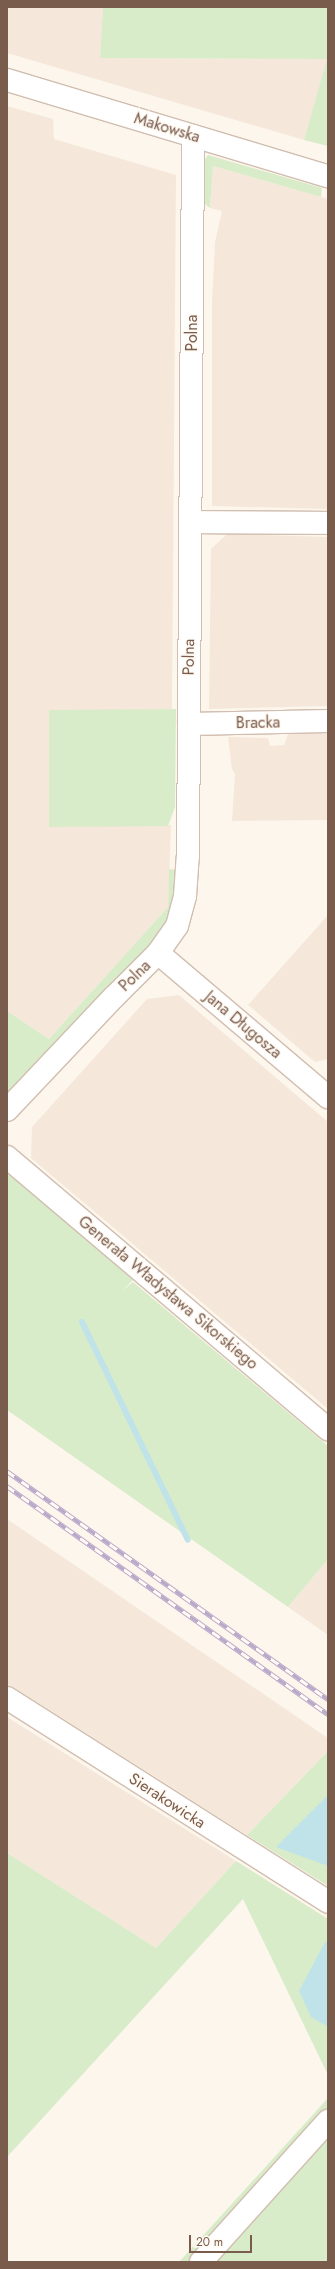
<!DOCTYPE html>
<html>
<head>
<meta charset="utf-8">
<style>
  body { margin:0 }
  #map { position:relative; width:335px; height:2269px; overflow:hidden; background:#fdf6ec; font-family:Jost,sans-serif }
  div>[style] { position:absolute }
  .residential>* { inset:0; background:#f5e8da }
  .green>* { inset:0; background:#d8ecc9 }
  .water>* { inset:0; background:#bfe3e8 }
  .stream>* { height:6px; margin:-3px; padding:0 3px; transform-origin:3px; border-radius:3px; background:#bfe3e8 }
  .roads { filter:drop-shadow(1px 0 #d1beb0) drop-shadow(-1px 0 #d1beb0) drop-shadow(0 1px #d1beb0) drop-shadow(0 -1px #d1beb0) }
  .minor>* { height:22px; margin:-11px; padding:0 11px; transform-origin:11px; border-radius:11px; background:#fff }
  .rail>* { height:4.5px; margin-top:-2.25px; transform-origin:0; background:repeating-linear-gradient(90deg,#fffaf3 0 9px,#b9a8c9 0 18px); box-sizing:border-box; border-block:1px solid #b9a8c9 }
  span { translate:-50% -50%; white-space:nowrap; text-align:center; line-height:1.15; -webkit-text-stroke:3px #fffaf3; paint-order:stroke }
  .street-label { font-size:16px; color:#7a5c4d }
  .frame { position:absolute; inset:0; border:8px solid #7a5c4d; pointer-events:none }
  .scale { position:absolute; left:189px; top:2235px; width:63px; height:18px; box-sizing:border-box; border:2px solid #7a5c4d; border-top:0; padding-left:5px; font-size:12px; line-height:14px; white-space:nowrap; color:#7a5c4d; -webkit-text-stroke:3px #fffaf3; paint-order:stroke }
</style>
</head>
<body>
<div id="map">
  <div class="residential">
    <i style="clip-path:polygon(7px 7px,103px 7px,100px 58px,328px 59px,304px 140px,7px 53px)"></i>
    <i style="clip-path:polygon(7px 106px,53px 119px,54px 139px,176px 175px,172px 709px,49px 711px,49px 826px,171px 825px,168px 907px,49px 1039px,7px 1011px)"></i>
    <i style="clip-path:polygon(213px 166px,328px 199px,328px 509px,212px 506px,212px 302px,215px 242px,222px 211px,210px 208px)"></i>
    <i style="clip-path:polygon(227px 534px,328px 537px,328px 706px,209px 709px,211px 549px)"></i>
    <i style="clip-path:polygon(328px 733px,328px 820px,232px 821px,235px 774px,232px 769px,228px 737px,268px 738px,270px 746px,284px 745px,288px 734px)"></i>
    <i style="clip-path:polygon(328px 915px,328px 1059px,315px 1062px,248px 1005px)"></i>
    <i style="clip-path:polygon(179px 995px,328px 1122px,328px 1409px,31px 1158px,32px 1127px,147px 999px)"></i>
    <i style="clip-path:polygon(7px 1519px,328px 1738px,328px 1751px,247px 1835px,7px 1683px)"></i>
    <i style="clip-path:polygon(328px 1559px,328px 1635px,288px 1607px)"></i>
    <i style="clip-path:polygon(7px 1717px,236px 1861px,156px 1948px,7px 1853px)"></i>
  </div>
  <div class="green">
    <i style="clip-path:polygon(103px 7px,328px 7px,328px 146px,304px 140px,327px 59px,100px 58px)"></i>
    <i style="clip-path:polygon(208px 155px,322px 188px,321px 197px,213px 166px,210px 208px,205px 204px,201px 194px,203px 162px)"></i>
    <i style="clip-path:polygon(176px 709px,175px 807px,168px 826px,49px 827px,49px 710px)"></i>
    <i style="clip-path:polygon(169px 869px,176px 870px,179px 874px,170px 917px,156px 941px,7px 1097px,7px 1011px,49px 1039px,168px 907px)"></i>
    <i style="clip-path:polygon(9px 1175px,16px 1176px,137px 1276px,122px 1291px,133px 1282px,328px 1446px,328px 1559px,288px 1607px,7px 1410px,7px 1176px)"></i>
    <i style="clip-path:polygon(328px 1751px,328px 1886px,247px 1835px)"></i>
    <i style="clip-path:polygon(7px 1853px,156px 1948px,236px 1861px,328px 1919px,328px 2075px,243px 1899px,7px 2157px)"></i>
    <i style="clip-path:polygon(328px 2098px,328px 2262px,179px 2262px)"></i>
  </div>
  <div class="water">
    <i style="clip-path:polygon(328px 1795px,328px 1866px,276px 1847px)"></i>
    <i style="clip-path:polygon(325px 1942px,328px 1942px,328px 2027px,311px 2017px,299px 1991px)"></i>
  </div>
  <div class="stream">
    <i style="left:82px;top:1322px;width:242px;rotate:64.1deg"></i>
  </div>
  <div class="roads">
    <div class="minor">
      <i style="left:7px;top:80px;width:335px;rotate:16.7deg"></i>
      <i style="left:191px;top:522px;width:137px;rotate:0.4deg"></i>
      <i style="left:189px;top:724px;width:139px;rotate:-1.2deg"></i>
      <i style="left:158px;top:953px;width:223px;rotate:40.3deg"></i>
      <i style="left:7px;top:1110px;width:156px;rotate:-46.6deg"></i>
      <i style="left:114px;top:997px;width:62px;rotate:-45deg"></i>
      <i style="left:158px;top:953px;width:33px;rotate:-55deg"></i>
      <i style="left:177px;top:926px;width:31px;rotate:-75deg"></i>
      <i style="left:185px;top:896px;width:39px;rotate:-86deg"></i>
      <i style="left:188px;top:857px;width:721px;rotate:-89.6deg"></i>
      <i style="left:7px;top:1157px;width:421px;rotate:40.3deg"></i>
      <i style="left:7px;top:1698px;width:380px;rotate:32.4deg"></i>
      <i style="left:201px;top:2262px;width:190px;rotate:-48deg"></i>
    </div>
  </div>
  <div class="rail">
    <i style="left:7px;top:1471px;width:394px;rotate:35.4deg"></i>
    <i style="left:7px;top:1486px;width:394px;rotate:35.4deg"></i>
  </div>
  <div class="street-label">
    <span style="left:167px;top:128px;rotate:17deg">Makowska</span>
    <span style="left:192px;top:333px;rotate:-90deg">Polna</span>
    <span style="left:189px;top:657px;rotate:-89deg">Polna</span>
    <span style="left:258px;top:723px;rotate:-1deg">Bracka</span>
    <span style="left:135px;top:976px;rotate:-44deg">Polna</span>
    <span style="left:243px;top:1025px;rotate:40deg">Jana Długosza</span>
    <span style="left:168px;top:1293px;rotate:40deg">Generała Władysława Sikorskiego</span>
    <span style="left:167px;top:1801px;rotate:33deg">Sierakowicka</span>
  </div>
  <div class="frame"></div>
  <div class="scale">20 m</div>
</div>
</body>
</html>
